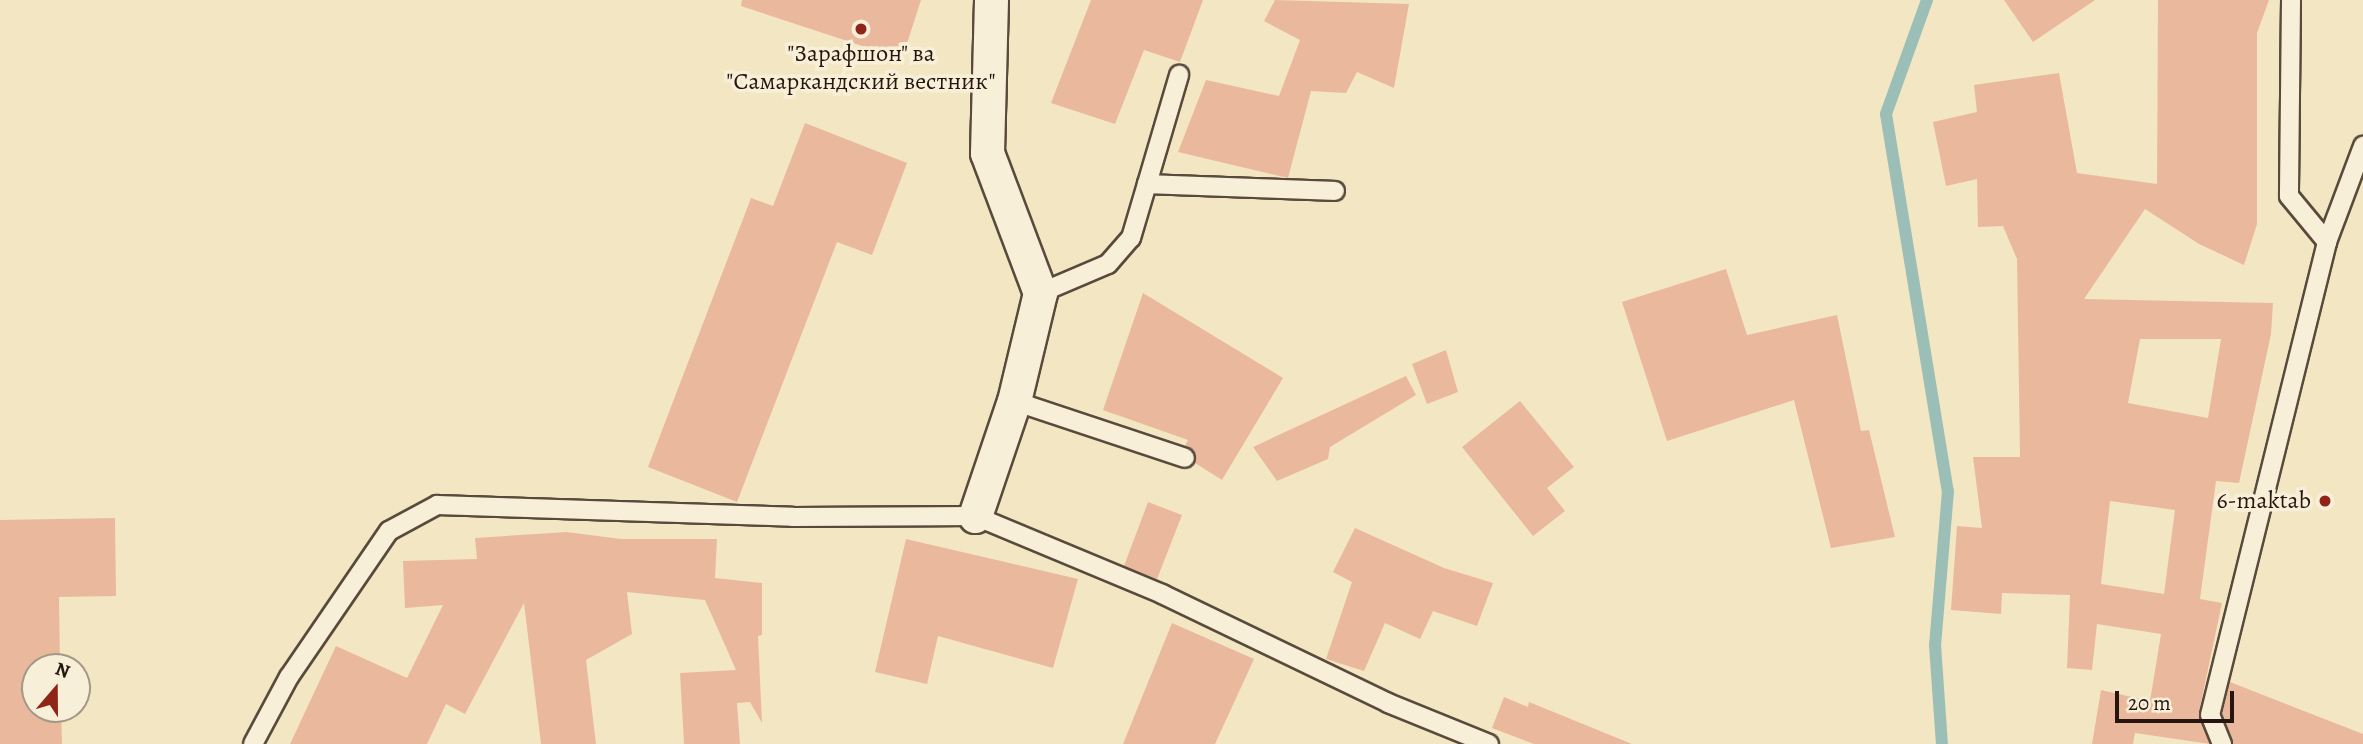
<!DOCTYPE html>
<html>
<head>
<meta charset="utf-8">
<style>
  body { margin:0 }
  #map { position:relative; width:2363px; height:744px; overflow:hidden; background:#f3e6c3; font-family:Alegreya,serif }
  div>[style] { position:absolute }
  .stream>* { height:12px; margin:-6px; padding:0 6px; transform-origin:6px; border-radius:6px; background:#9bbfb7 }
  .building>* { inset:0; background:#eab99d }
  .roads { filter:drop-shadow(2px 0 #594a3c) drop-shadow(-2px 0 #594a3c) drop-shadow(0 2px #594a3c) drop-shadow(0 -2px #594a3c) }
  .service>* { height:18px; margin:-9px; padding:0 9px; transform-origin:9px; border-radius:9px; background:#f7efd8 }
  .minor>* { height:33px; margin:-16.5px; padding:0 16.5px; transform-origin:16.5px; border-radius:16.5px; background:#f7efd8 }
  .dots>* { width:19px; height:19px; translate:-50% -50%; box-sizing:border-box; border:4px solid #f7efd8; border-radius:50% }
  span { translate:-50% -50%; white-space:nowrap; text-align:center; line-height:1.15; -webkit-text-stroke:7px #f7efd8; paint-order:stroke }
  .poi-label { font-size:24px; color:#26160f }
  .right { translate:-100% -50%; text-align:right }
  .north { position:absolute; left:21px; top:653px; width:70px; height:70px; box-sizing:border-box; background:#f7efd8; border:2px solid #a39888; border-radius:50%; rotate:20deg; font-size:19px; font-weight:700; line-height:28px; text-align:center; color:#26160f }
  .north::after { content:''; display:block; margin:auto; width:24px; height:32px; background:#8f2418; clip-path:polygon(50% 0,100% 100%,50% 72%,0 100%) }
  .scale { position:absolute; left:2115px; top:691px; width:119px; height:32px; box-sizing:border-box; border:4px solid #26160f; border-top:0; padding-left:9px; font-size:21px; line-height:24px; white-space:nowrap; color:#26160f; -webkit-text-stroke:5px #f7efd8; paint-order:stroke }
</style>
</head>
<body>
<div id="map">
  <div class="stream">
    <i style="left:1927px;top:0;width:121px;rotate:109.8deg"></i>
    <i style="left:1886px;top:114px;width:382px;rotate:80.7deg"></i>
    <i style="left:1948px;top:491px;width:155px;rotate:94.8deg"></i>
    <i style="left:1935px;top:645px;width:99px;rotate:86deg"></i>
  </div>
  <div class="building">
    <i style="clip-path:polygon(742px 0,921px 0,902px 59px,741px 6px)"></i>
    <i style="clip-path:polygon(1091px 0,1203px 0,1180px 62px,1144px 50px,1115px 124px,1051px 103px)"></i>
    <i style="clip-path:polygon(1275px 0,1409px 4px,1394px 88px,1357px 72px,1346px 93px,1311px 91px,1288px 178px,1178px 152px,1206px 80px,1279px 96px,1300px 40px,1264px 21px)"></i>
    <i style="clip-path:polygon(2004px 0,2095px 0,2033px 42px)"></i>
    <i style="clip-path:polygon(evenodd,2158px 0,2269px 0,2257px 33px,2257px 224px,2244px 265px,2199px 244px,2145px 209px,2084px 299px,2273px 303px,2271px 334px,2239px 483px,2216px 481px,2200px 599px,2222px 603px,2199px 712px,2210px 744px,2135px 733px,2133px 744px,2092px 744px,2101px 690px,2150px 701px,2161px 634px,2097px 624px,2092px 670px,2067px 668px,2070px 595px,2002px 593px,2001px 614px,1951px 610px,1957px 526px,1982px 528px,1973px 457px,2020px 457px,2017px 259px,2003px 226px,1978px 227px,1977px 179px,1946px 186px,1933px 122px,1977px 112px,1974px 85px,2059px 73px,2077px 173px,2157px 184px,2158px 0,2140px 339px,2221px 339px,2208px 418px,2128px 403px,2140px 339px,2158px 0,2110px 501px,2175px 510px,2164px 594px,2101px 584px,2110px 501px)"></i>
    <i style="clip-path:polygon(805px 123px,907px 163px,872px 255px,837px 242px,737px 502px,648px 467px,751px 198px,773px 206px)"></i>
    <i style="clip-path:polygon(1726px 269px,1747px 335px,1837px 315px,1861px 431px,1869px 430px,1895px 537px,1831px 548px,1794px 400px,1667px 441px,1622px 302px)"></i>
    <i style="clip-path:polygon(1143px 293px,1283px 378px,1222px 480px,1195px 463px,1194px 451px,1185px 446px,1188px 440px,1103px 410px)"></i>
    <i style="clip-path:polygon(1446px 350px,1458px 392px,1427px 404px,1412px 364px)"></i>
    <i style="clip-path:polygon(1406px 376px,1416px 395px,1330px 447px,1328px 459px,1277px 481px,1253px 447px)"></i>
    <i style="clip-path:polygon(1520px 401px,1574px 467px,1547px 488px,1565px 511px,1533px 536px,1462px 447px)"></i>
    <i style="clip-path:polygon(1148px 502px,1182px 515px,1157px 579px,1124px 566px)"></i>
    <i style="clip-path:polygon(115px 518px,116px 596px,59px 597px,60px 667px,35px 667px,35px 709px,61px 709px,62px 744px,0 744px,0 520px)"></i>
    <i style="clip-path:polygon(1355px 528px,1444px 568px,1493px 583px,1477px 626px,1433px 611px,1420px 639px,1385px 623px,1364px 671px,1326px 659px,1352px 582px,1333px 572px)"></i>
    <i style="clip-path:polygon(566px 532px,621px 539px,717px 539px,715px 578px,762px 583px,762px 635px,758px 636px,762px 723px,750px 702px,737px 703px,740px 744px,684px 744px,680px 673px,736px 670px,705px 600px,627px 592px,632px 634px,586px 660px,596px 744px,541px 744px,524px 603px,465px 714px,446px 704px,427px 744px,290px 744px,336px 646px,407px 678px,443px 605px,405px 608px,403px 561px,477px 559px,475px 538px)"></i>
    <i style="clip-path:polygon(906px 539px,1078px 579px,1053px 668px,938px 636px,927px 684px,875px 672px)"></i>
    <i style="clip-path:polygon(1172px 623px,1254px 659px,1215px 744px,1123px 744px)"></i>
    <i style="clip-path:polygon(2230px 682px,2363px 734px,2363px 744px,2233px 744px,2222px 714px)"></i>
    <i style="clip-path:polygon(1504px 697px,1528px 707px,1529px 702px,1632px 744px,1534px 744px,1492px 728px)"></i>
  </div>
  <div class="roads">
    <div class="service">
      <i style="left:2291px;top:0;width:196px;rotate:90.6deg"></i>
      <i style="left:2289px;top:196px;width:60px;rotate:50.4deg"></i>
      <i style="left:1147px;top:184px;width:114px;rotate:-73.6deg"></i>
      <i style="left:1040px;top:293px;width:74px;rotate:-23.1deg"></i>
      <i style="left:1108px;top:264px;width:35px;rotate:-49deg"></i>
      <i style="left:1131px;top:238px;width:56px;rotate:-73.5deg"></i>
      <i style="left:1147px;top:184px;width:188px;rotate:2.1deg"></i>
      <i style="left:1014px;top:401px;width:180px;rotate:18.4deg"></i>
      <i style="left:253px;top:744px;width:76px;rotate:-61.8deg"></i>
      <i style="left:289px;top:677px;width:177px;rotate:-55.6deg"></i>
      <i style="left:389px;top:531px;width:55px;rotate:-28.4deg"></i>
      <i style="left:437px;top:505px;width:356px;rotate:1.9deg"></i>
      <i style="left:793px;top:517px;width:182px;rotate:-0.3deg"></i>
      <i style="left:975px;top:516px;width:203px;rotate:22.6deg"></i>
      <i style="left:1162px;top:594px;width:251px;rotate:25.7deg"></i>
      <i style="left:1388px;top:703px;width:109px;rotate:22.1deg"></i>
      <i style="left:2222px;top:744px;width:31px;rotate:-112deg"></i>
      <i style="left:2210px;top:715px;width:487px;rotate:-76.1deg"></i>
      <i style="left:2327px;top:242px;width:103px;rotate:-69.4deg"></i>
    </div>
    <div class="minor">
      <i style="left:975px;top:516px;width:121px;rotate:-71.3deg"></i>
      <i style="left:1014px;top:401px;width:111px;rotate:-76.5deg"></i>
      <i style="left:1040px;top:293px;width:150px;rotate:-110.7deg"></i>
      <i style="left:987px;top:153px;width:153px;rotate:-88.5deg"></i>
    </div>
  </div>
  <div class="dots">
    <i style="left:861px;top:29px;background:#8f2418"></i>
    <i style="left:2325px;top:501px;background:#8f2418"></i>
  </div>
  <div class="poi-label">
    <span style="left:861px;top:68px">"Зарафшон" ва<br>"Самаркандский вестник"</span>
    <span class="right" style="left:2311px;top:501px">6-maktab</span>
  </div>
  <div class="north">N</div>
  <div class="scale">20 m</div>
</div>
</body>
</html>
